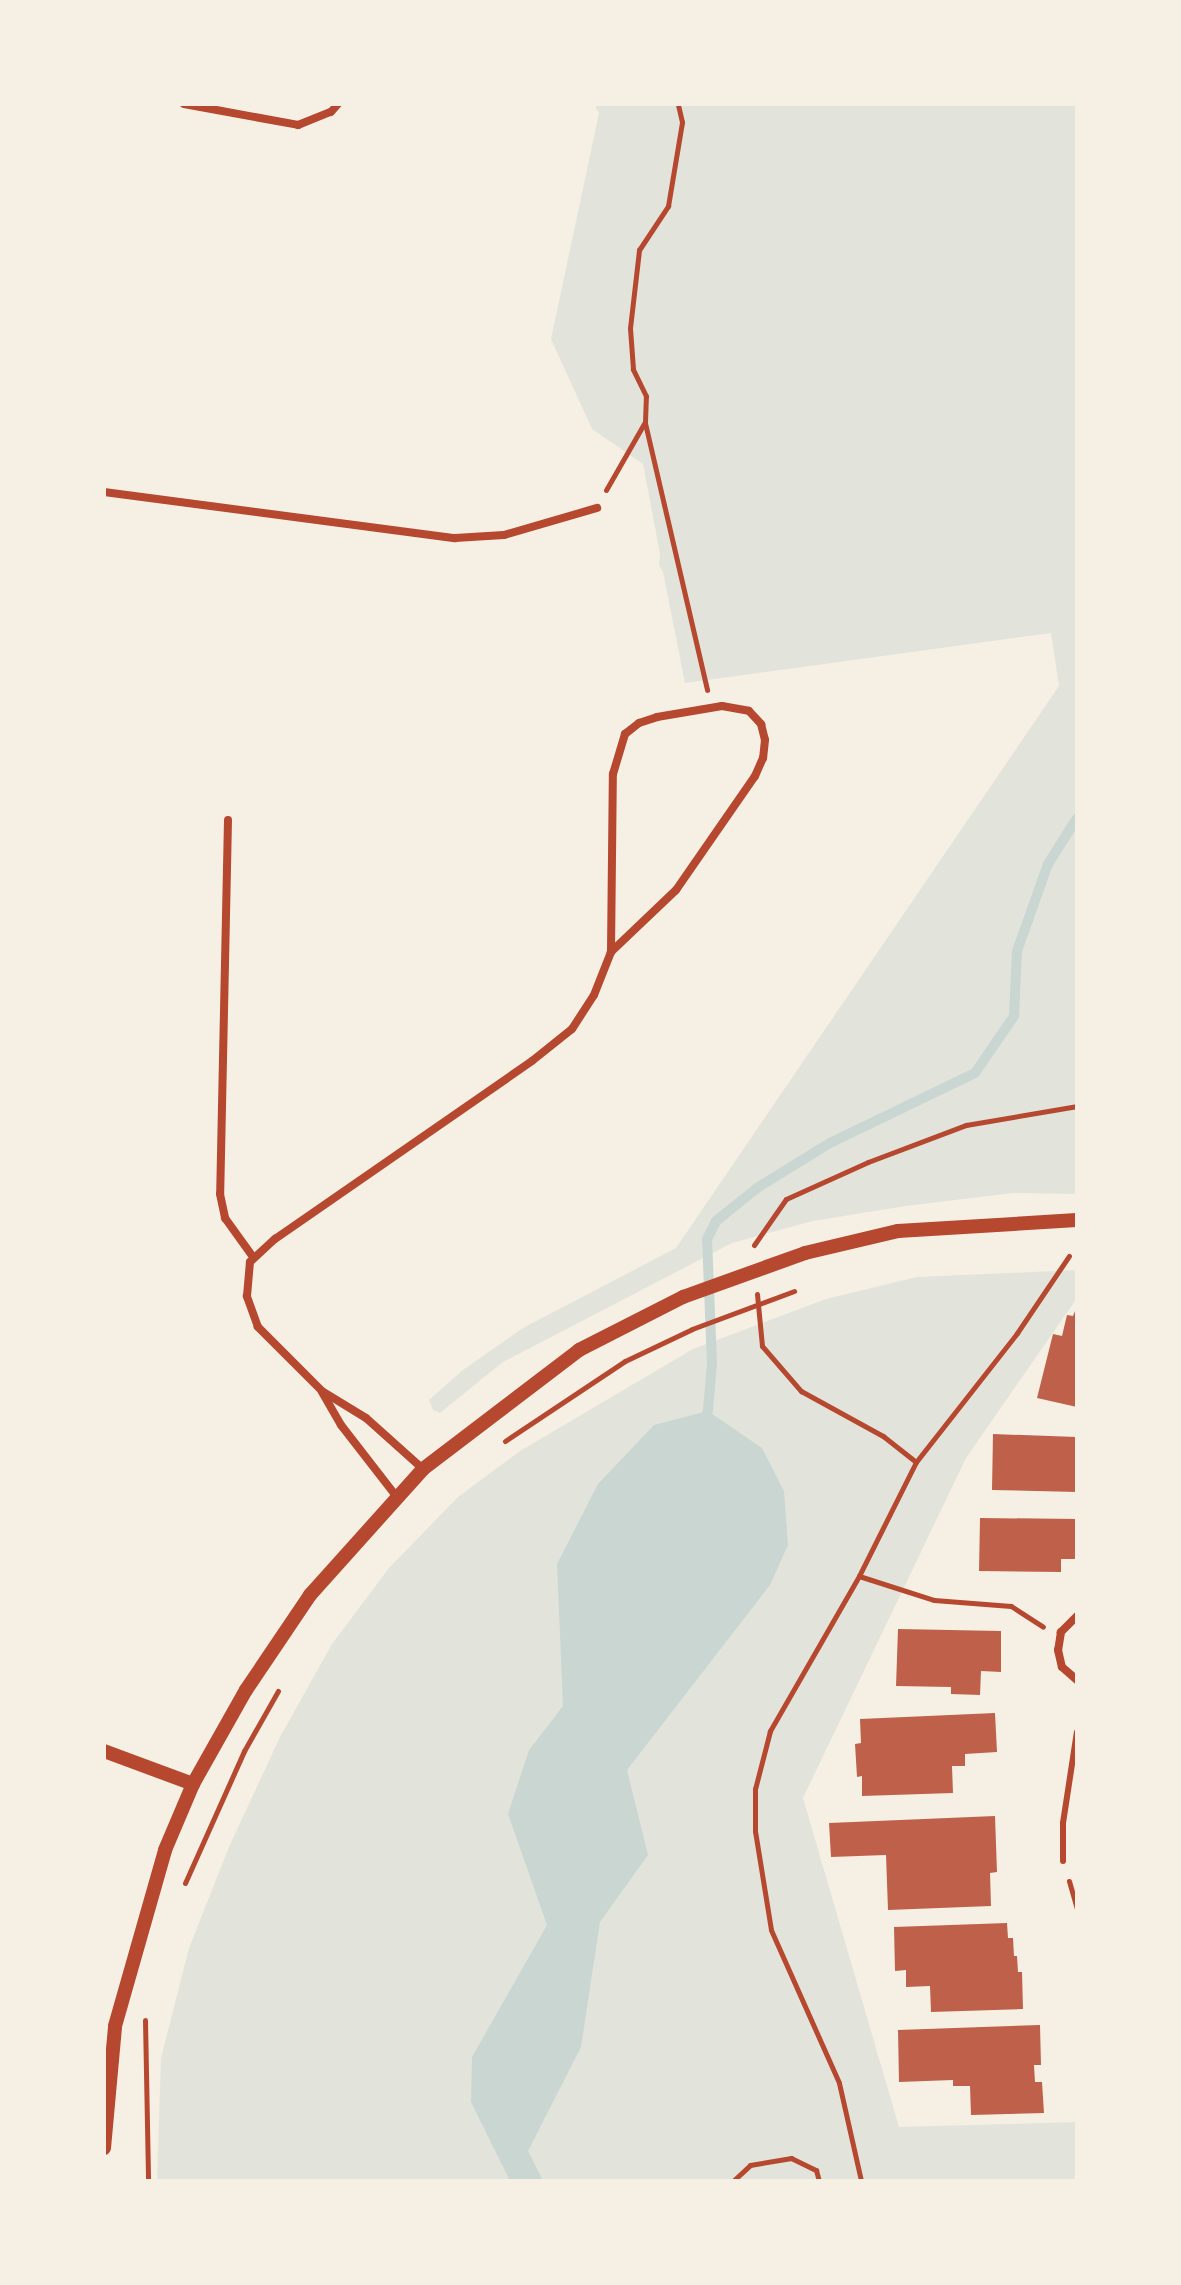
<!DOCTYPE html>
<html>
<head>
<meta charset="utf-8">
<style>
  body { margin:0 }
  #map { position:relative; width:1181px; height:2285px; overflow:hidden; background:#f6efe4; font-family:Quicksand,sans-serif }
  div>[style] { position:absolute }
  .green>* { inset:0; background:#e2e4dc }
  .water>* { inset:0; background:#c9d6d2 }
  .stream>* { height:10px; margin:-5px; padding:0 5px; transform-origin:5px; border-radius:5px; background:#c9d6d2 }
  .building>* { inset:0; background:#bf614a }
  .path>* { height:5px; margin:-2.5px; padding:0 2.5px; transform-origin:2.5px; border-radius:2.5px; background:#b5482f }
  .service>* { height:6px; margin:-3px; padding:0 3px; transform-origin:3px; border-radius:3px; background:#b5482f }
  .minor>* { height:8px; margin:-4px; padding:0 4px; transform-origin:4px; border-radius:4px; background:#b5482f }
  .tertiary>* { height:14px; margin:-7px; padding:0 7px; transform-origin:7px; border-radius:7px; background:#b5482f }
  span { translate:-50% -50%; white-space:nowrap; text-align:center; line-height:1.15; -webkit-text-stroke:6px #f6efe4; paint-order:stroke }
  .frame { position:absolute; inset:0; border:106px solid #f6efe4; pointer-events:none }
</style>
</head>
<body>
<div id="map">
  <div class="green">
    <i style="clip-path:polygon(594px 104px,1077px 104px,1077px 1194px,1013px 1193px,906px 1206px,813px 1221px,732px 1243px,503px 1362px,440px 1413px,433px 1410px,429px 1400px,463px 1370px,523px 1328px,676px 1248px,1059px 686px,1051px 633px,685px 683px,663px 572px,659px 565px,660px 554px,643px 464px,592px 429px,551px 339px,599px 113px)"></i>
    <i style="clip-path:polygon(1077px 1270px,1077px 1298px,966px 1458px,803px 1798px,899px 2127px,1077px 2122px,1077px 2181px,157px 2181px,161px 2058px,189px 1948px,229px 1847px,280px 1737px,332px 1644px,389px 1568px,458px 1497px,520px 1451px,693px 1349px,826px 1299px,917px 1277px)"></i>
  </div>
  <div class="water">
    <i style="clip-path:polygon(708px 1411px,762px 1448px,784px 1491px,788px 1545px,770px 1585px,627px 1770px,648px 1855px,600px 1922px,581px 2047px,528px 2151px,543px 2181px,510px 2181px,471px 2102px,472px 2057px,547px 1925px,508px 1814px,529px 1750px,563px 1706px,557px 1564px,598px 1484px,654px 1425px)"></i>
  </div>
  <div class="stream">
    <i style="left:704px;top:1423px;width:14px;rotate:-73deg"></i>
    <i style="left:708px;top:1410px;width:47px;rotate:-85.1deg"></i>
    <i style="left:712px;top:1363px;width:124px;rotate:-92.3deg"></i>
    <i style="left:707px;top:1239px;width:20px;rotate:-63deg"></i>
    <i style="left:716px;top:1221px;width:53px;rotate:-38.8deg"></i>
    <i style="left:757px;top:1188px;width:86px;rotate:-31.7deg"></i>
    <i style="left:830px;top:1143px;width:161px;rotate:-25.8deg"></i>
    <i style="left:975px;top:1073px;width:69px;rotate:-55.6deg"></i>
    <i style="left:1014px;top:1016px;width:65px;rotate:-87.4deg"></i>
    <i style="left:1017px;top:951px;width:92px;rotate:-70.4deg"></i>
    <i style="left:1048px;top:864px;width:54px;rotate:-57.8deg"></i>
  </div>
  <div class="building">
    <i style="clip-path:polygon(1077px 1306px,1077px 1407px,1037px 1398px,1053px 1334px,1062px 1336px,1067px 1315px,1073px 1316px)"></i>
    <i style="clip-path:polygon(993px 1434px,1077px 1437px,1077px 1492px,992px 1490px)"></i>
    <i style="clip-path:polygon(980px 1518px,1077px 1519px,1077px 1559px,1061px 1559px,1061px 1572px,979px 1571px)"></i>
    <i style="clip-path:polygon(898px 1629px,1001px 1631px,1001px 1672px,981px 1671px,980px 1695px,951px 1694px,951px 1687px,896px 1686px)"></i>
    <i style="clip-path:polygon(995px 1713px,997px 1752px,965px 1754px,965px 1766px,952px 1766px,953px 1793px,862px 1796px,862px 1776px,857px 1777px,855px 1744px,861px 1743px,860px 1719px)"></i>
    <i style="clip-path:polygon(995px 1816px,997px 1872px,990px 1873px,991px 1906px,888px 1910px,886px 1855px,831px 1857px,829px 1823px)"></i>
    <i style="clip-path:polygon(1007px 1923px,1008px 1938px,1013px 1938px,1014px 1956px,1017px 1956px,1018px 1972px,1022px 1972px,1023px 2009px,931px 2012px,930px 1986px,906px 1987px,906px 1970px,895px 1971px,894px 1927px)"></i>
    <i style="clip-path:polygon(1040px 2025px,1041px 2065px,1034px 2065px,1035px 2082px,1042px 2082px,1044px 2113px,971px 2115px,970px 2086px,953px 2086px,953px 2080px,899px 2082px,898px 2030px)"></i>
  </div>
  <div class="path">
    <i style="left:645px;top:423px;width:274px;rotate:76.9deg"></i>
    <i style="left:606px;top:490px;width:78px;rotate:-60.2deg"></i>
    <i style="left:645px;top:422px;width:26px;rotate:-88deg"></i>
    <i style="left:646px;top:396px;width:30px;rotate:-116deg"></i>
    <i style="left:633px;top:369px;width:41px;rotate:-94.2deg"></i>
    <i style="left:630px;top:328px;width:79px;rotate:-83.4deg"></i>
    <i style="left:639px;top:250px;width:53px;rotate:-56.6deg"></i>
    <i style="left:668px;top:206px;width:85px;rotate:-80.5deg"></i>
    <i style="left:682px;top:122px;width:18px;rotate:-103deg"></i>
    <i style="left:754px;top:1245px;width:56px;rotate:-55.2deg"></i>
    <i style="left:786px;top:1199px;width:90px;rotate:-24.3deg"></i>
    <i style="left:868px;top:1162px;width:105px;rotate:-20.7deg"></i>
    <i style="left:966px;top:1125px;width:113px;rotate:-9.7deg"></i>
    <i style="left:757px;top:1294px;width:52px;rotate:84.5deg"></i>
    <i style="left:762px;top:1346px;width:60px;rotate:49.1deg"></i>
    <i style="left:801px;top:1391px;width:94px;rotate:28.8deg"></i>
    <i style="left:883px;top:1436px;width:42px;rotate:38.2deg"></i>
    <i style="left:916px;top:1462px;width:127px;rotate:116.6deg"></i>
    <i style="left:859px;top:1576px;width:179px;rotate:119.9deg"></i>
    <i style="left:770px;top:1731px;width:60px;rotate:104.5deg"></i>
    <i style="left:755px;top:1789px;width:42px;rotate:90deg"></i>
    <i style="left:755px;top:1831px;width:100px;rotate:80.8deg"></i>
    <i style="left:771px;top:1930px;width:167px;rotate:66deg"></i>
    <i style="left:839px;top:2083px;width:100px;rotate:77.3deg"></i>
    <i style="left:505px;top:1441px;width:144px;rotate:-33.7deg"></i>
    <i style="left:625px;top:1361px;width:74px;rotate:-25.5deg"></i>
    <i style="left:692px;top:1329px;width:109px;rotate:-20.4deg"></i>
    <i style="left:916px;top:1462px;width:164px;rotate:-51.9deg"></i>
    <i style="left:1017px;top:1333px;width:93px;rotate:-56deg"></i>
    <i style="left:859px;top:1576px;width:79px;rotate:17.7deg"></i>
    <i style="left:934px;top:1600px;width:77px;rotate:4.5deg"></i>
    <i style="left:1011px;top:1606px;width:38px;rotate:33deg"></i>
    <i style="left:1069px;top:1881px;width:29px;rotate:74deg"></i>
    <i style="left:185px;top:1883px;width:145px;rotate:-65.9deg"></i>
    <i style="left:244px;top:1751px;width:69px;rotate:-60.5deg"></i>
    <i style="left:145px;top:2020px;width:161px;rotate:88.9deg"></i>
    <i style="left:733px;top:2181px;width:23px;rotate:-43deg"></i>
    <i style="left:750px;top:2165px;width:42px;rotate:-9.7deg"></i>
    <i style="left:791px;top:2158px;width:28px;rotate:26deg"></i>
    <i style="left:816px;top:2170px;width:11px;rotate:75deg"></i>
  </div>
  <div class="service">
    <i style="left:1063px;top:1861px;width:38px;rotate:-90deg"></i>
    <i style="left:1063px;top:1823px;width:92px;rotate:-81.3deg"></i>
  </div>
  <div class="minor">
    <i style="left:184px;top:104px;width:116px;rotate:10.4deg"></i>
    <i style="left:298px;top:125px;width:35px;rotate:-22deg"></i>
    <i style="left:331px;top:112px;width:11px;rotate:-49deg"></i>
    <i style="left:104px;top:492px;width:354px;rotate:7.5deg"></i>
    <i style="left:455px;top:538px;width:49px;rotate:-3.5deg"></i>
    <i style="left:504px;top:535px;width:97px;rotate:-16.2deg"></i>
    <i style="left:228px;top:820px;width:374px;rotate:91.2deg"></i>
    <i style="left:220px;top:1194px;width:25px;rotate:78deg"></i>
    <i style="left:225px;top:1218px;width:48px;rotate:54.3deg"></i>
    <i style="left:322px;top:1392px;width:38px;rotate:60deg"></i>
    <i style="left:341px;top:1425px;width:90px;rotate:52.2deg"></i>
    <i style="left:423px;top:1469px;width:76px;rotate:-138.2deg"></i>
    <i style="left:366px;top:1418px;width:52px;rotate:-148.5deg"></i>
    <i style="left:322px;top:1391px;width:91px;rotate:-135deg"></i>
    <i style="left:258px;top:1327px;width:33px;rotate:-110deg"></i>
    <i style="left:247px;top:1296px;width:34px;rotate:-85deg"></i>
    <i style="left:250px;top:1262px;width:34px;rotate:-43deg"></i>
    <i style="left:275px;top:1239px;width:313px;rotate:-34.7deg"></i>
    <i style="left:532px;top:1061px;width:51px;rotate:-38.7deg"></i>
    <i style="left:572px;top:1029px;width:40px;rotate:-57.1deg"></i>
    <i style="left:594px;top:995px;width:46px;rotate:-68.4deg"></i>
    <i style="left:611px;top:952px;width:178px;rotate:-89.4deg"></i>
    <i style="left:613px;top:774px;width:42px;rotate:-73.3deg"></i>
    <i style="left:625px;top:734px;width:18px;rotate:-38deg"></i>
    <i style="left:639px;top:723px;width:19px;rotate:-18deg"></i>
    <i style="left:657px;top:717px;width:66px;rotate:-9.6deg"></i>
    <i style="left:722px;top:706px;width:27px;rotate:10deg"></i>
    <i style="left:749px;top:711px;width:18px;rotate:47deg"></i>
    <i style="left:761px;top:724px;width:16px;rotate:76deg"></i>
    <i style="left:765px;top:740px;width:18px;rotate:96deg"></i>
    <i style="left:763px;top:758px;width:20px;rotate:114deg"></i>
    <i style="left:755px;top:776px;width:139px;rotate:124.7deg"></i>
    <i style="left:676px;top:890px;width:90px;rotate:136.4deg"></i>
    <i style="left:1077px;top:1616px;width:23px;rotate:135deg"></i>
    <i style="left:1061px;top:1632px;width:18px;rotate:99deg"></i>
    <i style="left:1058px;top:1650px;width:17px;rotate:77deg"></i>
    <i style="left:1062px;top:1667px;width:20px;rotate:41deg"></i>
  </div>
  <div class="tertiary">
    <i style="left:104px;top:1751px;width:95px;rotate:20.3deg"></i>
    <i style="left:104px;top:2148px;width:122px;rotate:-84.8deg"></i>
    <i style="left:115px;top:2026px;width:183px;rotate:-74.1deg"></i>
    <i style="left:165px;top:1850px;width:72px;rotate:-67deg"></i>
    <i style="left:193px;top:1784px;width:108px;rotate:-60.6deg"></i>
    <i style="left:246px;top:1690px;width:115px;rotate:-56deg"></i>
    <i style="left:310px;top:1595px;width:169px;rotate:-48.1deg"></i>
    <i style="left:423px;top:1469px;width:196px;rotate:-37.3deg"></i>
    <i style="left:579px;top:1350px;width:117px;rotate:-27deg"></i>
    <i style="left:683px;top:1297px;width:130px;rotate:-19.8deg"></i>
    <i style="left:805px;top:1253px;width:96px;rotate:-13.3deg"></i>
    <i style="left:898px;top:1231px;width:179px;rotate:-3.5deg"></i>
  </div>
  <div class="frame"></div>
</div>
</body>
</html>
